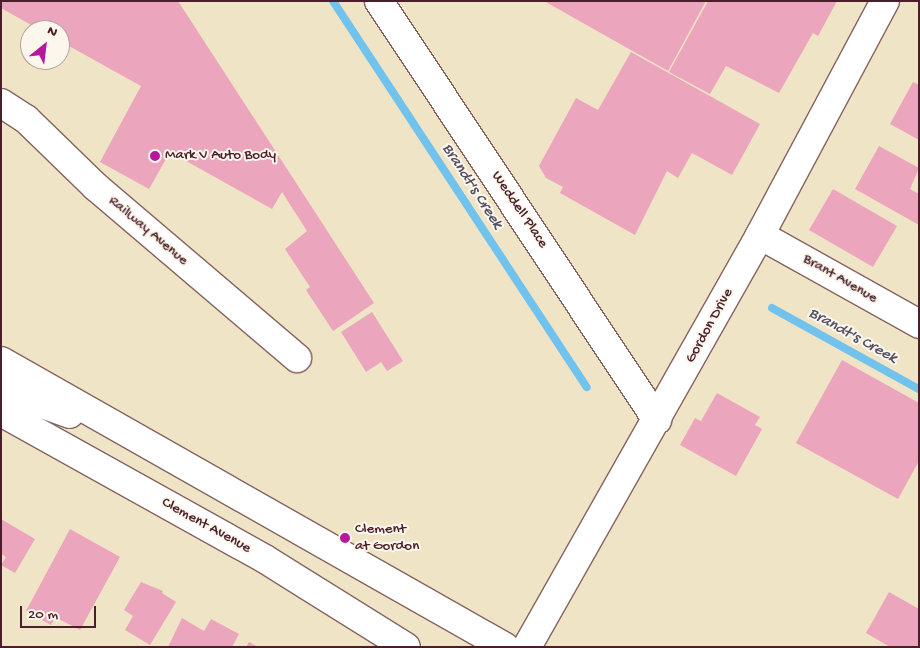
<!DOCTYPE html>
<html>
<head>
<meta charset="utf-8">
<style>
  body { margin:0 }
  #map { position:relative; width:920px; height:648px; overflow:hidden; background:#f0e4c6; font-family:"Gochi Hand",sans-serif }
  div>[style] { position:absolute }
  .stream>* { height:8px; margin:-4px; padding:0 4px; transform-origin:4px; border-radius:4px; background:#71c2ed }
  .building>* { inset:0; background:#eba5bc }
  .roads { filter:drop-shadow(1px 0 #846461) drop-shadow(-1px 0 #846461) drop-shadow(0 1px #846461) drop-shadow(0 -1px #846461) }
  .minor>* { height:28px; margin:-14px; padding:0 14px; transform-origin:14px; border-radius:14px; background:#fff }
  .major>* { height:28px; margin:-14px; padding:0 14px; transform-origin:14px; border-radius:14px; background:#fff }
  .dots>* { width:14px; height:14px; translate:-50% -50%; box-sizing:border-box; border:2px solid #fbf7ec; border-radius:50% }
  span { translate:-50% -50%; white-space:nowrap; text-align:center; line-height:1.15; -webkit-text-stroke:4px #fbf7ec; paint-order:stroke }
  .poi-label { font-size:15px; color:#4a1f2b }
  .left { translate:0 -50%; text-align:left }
  .street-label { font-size:15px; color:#4a1f2b }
  .water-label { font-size:16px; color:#565065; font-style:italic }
  .frame { position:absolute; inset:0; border:2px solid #4a1f2b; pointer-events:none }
  .north { position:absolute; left:20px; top:20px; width:50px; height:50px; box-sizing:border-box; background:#fbf7ec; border:1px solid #b4a19f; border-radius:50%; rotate:29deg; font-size:14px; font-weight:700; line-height:20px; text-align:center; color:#4a1f2b }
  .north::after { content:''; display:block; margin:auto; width:18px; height:22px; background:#b5179e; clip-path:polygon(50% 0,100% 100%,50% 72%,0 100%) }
  .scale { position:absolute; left:20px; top:606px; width:76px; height:22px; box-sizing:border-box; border:2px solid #4a1f2b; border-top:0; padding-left:6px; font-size:15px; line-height:18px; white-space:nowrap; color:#4a1f2b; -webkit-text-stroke:4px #fbf7ec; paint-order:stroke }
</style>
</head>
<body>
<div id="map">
  <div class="stream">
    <i style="left:333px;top:1px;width:462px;rotate:56.7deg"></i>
    <i style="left:772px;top:308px;width:168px;rotate:28.9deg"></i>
  </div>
  <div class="building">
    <i style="clip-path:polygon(1px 1px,178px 1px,374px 303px,333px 331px,306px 290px,310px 287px,285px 249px,307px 231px,282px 192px,272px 209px,170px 152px,149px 189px,100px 162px,141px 86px,60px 41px,60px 30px,40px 30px,1px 8px)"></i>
    <i style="clip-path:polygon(544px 1px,706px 1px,668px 71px)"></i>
    <i style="clip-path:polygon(708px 1px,837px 1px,818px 36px,813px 33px,779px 93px,726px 66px,710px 94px,669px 72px)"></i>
    <i style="clip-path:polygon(631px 52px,760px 124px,732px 175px,692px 153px,678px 178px,667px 171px,635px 235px,560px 193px,563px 187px,546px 178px,539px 166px,576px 98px,598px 110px)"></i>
    <i style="clip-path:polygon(913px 82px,919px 85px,919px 140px,890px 124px)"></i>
    <i style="clip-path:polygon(879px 146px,919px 168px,910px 189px,919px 194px,919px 225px,855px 189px)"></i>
    <i style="clip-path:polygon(833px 189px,897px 226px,873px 267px,809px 230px)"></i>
    <i style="clip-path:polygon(372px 312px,403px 361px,387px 371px,381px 362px,366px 372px,341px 332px)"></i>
    <i style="clip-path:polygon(842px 360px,919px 403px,919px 461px,898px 499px,796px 443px)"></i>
    <i style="clip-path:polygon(717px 393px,760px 417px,755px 425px,762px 429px,736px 476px,680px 445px,695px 418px,701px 421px)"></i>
    <i style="clip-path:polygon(1px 519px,35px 539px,15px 573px,1px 565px,6px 557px,1px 554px)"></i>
    <i style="clip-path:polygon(70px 529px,120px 557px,80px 630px,55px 617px,51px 625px,26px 611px)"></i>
    <i style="clip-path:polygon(141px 582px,163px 591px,162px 593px,176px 602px,150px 645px,125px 630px,133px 616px,124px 610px)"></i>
    <i style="clip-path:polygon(889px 592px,919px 609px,919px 647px,890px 647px,866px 633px)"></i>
    <i style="clip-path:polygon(182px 618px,204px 631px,211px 619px,239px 634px,232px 647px,168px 647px)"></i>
    <i style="clip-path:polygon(249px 642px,258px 647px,246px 647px)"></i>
  </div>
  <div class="roads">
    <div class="minor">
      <i style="left:379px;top:1px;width:503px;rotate:56.44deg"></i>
      <i style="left:1px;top:103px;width:30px;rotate:33deg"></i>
      <i style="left:26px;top:119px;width:98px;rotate:44.2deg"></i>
      <i style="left:96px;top:187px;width:264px;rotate:40.4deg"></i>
      <i style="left:760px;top:235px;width:182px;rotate:29.2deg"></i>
      <i style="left:527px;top:647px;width:473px;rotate:-60.5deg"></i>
      <i style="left:760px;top:235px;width:265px;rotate:-61.9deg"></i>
    </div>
    <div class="major">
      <i style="left:1px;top:361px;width:579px;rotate:29.57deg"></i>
      <i style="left:1px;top:389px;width:73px;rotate:19.9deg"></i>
      <i style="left:1px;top:412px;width:302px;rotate:29.1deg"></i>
      <i style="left:265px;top:559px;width:166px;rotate:32deg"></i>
    </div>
  </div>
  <div class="dots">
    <i style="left:155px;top:156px;background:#b5179e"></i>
    <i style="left:345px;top:538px;background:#b5179e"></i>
  </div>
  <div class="poi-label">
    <span class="left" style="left:165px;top:156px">Mark V Auto Body</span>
    <span class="left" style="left:355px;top:538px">Clement<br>at Gordon</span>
  </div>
  <div class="street-label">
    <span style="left:519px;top:210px;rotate:56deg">Weddell Place</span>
    <span style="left:148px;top:231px;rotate:40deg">Railway Avenue</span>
    <span style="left:840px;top:279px;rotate:30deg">Brant Avenue</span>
    <span style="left:710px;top:326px;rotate:-61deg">Gordon Drive</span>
    <span style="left:206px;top:526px;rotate:29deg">Clement Avenue</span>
  </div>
  <div class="water-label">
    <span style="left:471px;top:187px;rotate:57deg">Brandt's Creek</span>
    <span style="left:852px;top:337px;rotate:29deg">Brandt's Creek</span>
  </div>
  <div class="frame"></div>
  <div class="north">N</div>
  <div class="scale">20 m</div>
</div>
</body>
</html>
